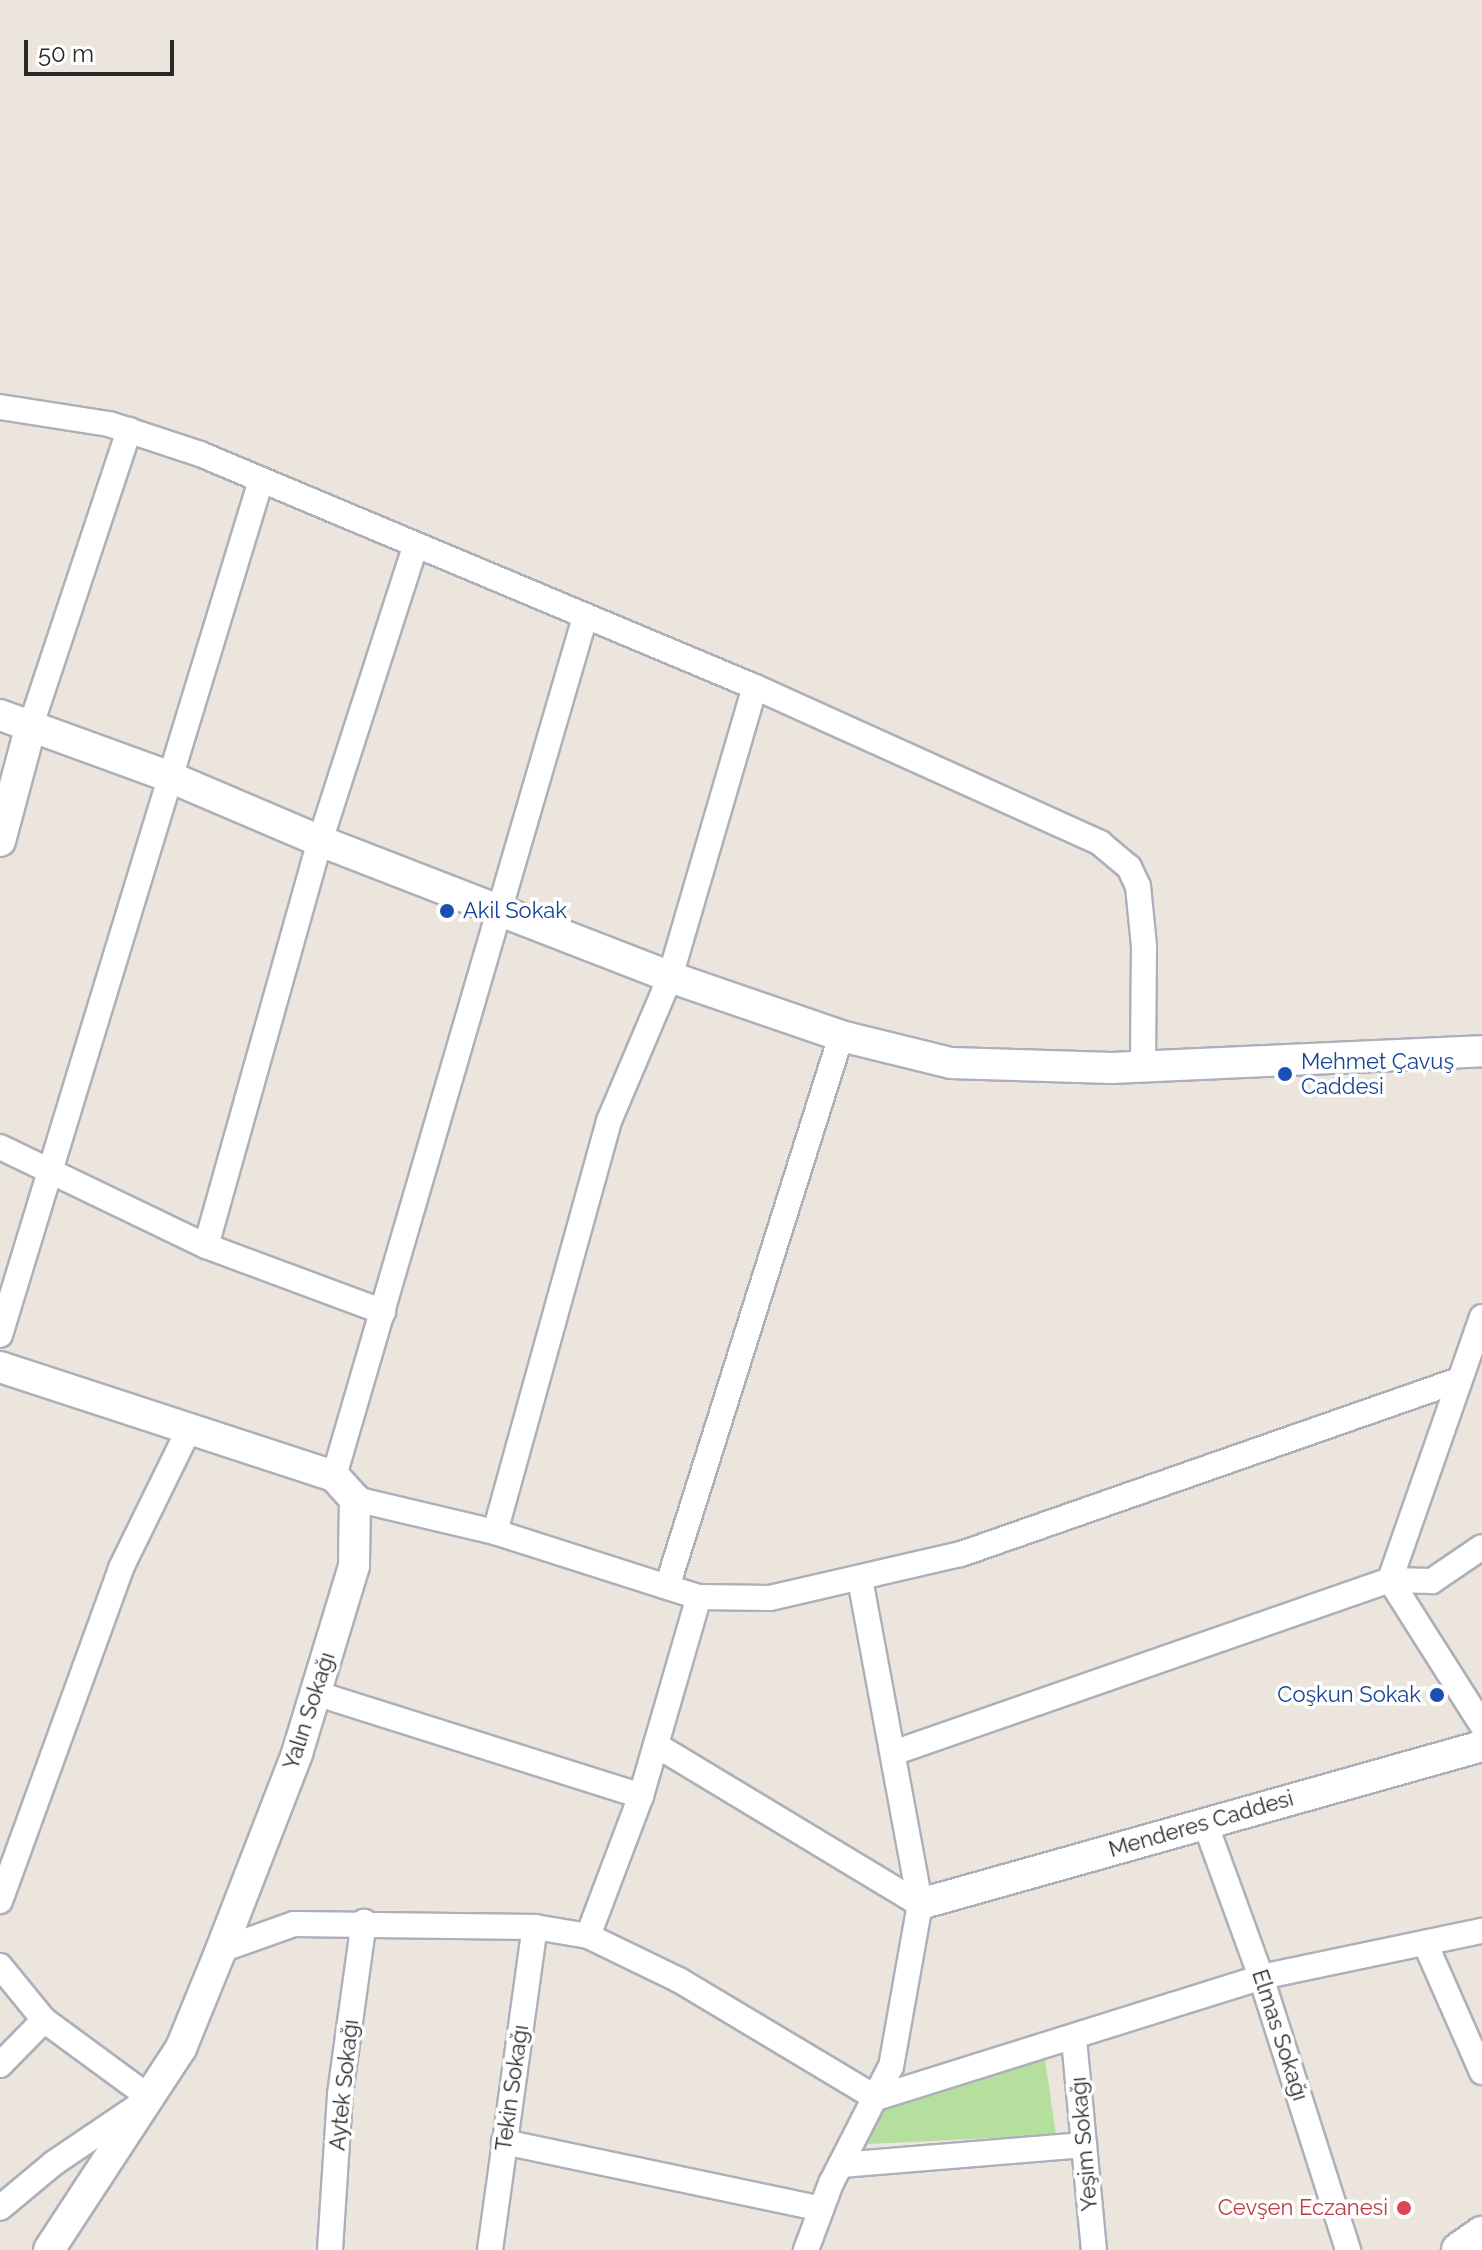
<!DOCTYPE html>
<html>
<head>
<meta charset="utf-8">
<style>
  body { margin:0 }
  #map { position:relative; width:1482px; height:2250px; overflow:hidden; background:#ebe5dd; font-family:Raleway,sans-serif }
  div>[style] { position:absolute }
  .green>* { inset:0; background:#b5df9c }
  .roads { filter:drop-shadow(2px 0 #adb0ba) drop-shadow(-2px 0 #adb0ba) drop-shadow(0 2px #adb0ba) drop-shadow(0 -2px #adb0ba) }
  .minor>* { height:24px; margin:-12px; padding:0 12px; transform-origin:12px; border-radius:12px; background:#fff }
  .tertiary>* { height:30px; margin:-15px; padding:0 15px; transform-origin:15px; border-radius:15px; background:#fff }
  .secondary>* { height:34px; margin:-17px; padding:0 17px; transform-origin:17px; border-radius:17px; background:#fff }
  .dots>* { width:22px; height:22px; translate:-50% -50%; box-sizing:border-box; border:4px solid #fff; border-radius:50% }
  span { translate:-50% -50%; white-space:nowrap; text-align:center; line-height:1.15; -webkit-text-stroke:7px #fff; paint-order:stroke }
  .transit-label { font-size:22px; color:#164399 }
  .left { translate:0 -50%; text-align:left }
  .right { translate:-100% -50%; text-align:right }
  .street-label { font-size:22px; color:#2a2a2a }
  .health-label { font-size:22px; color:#be3a42 }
  .scale { position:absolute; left:24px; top:40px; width:150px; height:36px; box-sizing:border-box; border:4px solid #2a2a2a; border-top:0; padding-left:10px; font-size:24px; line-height:28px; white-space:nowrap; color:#2a2a2a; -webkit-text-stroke:6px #fff; paint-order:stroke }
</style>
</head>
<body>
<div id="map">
  <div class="green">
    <i style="clip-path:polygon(1045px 2059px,1056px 2135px,868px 2144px,873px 2120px,885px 2107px)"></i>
  </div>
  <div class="roads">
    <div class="minor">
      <i style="left:0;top:407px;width:110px;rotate:8.9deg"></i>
      <i style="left:109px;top:424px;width:96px;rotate:18.2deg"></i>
      <i style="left:200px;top:454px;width:602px;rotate:22.77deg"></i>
      <i style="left:755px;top:687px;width:379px;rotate:24.3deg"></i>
      <i style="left:1100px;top:843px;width:38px;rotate:40deg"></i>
      <i style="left:1129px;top:867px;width:21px;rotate:65deg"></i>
      <i style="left:1138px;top:886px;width:60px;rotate:84.3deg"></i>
      <i style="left:1144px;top:946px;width:121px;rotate:90.5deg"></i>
      <i style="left:31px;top:725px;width:311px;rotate:-71.6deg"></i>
      <i style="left:0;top:1147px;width:229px;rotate:25.7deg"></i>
      <i style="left:206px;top:1246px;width:189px;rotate:20.4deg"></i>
      <i style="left:206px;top:1246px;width:421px;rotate:-74.3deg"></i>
      <i style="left:320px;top:841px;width:309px;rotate:-72.1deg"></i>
      <i style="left:1482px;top:1317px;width:279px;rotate:109.3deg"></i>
      <i style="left:1390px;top:1580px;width:172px;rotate:57.6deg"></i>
      <i style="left:0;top:1335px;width:894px;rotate:-73.02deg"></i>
      <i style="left:334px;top:1476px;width:895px;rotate:-73.71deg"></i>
      <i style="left:355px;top:1499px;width:144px;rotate:13.3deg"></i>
      <i style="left:495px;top:1532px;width:214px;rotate:17.7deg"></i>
      <i style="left:699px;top:1597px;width:71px;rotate:0.8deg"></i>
      <i style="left:770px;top:1598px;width:196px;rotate:-13deg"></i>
      <i style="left:961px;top:1554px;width:528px;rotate:-19.26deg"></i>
      <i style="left:495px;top:1532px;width:427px;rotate:-74.5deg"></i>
      <i style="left:609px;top:1121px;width:156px;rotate:-67deg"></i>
      <i style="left:670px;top:977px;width:302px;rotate:-73.7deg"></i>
      <i style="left:860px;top:1579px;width:330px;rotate:79.5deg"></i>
      <i style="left:667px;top:1587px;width:578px;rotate:-72.47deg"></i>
      <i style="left:315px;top:1693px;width:342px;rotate:17.5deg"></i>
      <i style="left:656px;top:1745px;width:308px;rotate:31.1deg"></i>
      <i style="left:920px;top:1904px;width:165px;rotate:100.1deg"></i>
      <i style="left:891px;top:2066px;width:131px;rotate:117.1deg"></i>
      <i style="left:831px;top:2183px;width:72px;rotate:110.5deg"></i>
      <i style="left:896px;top:1752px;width:523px;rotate:-19.2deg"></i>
      <i style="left:1390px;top:1580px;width:42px;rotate:1.4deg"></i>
      <i style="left:1432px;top:1581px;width:60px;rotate:-34.2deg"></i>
      <i style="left:1205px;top:1823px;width:164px;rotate:70deg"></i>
      <i style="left:1261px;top:1977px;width:287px;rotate:72.3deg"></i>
      <i style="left:0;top:1901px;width:354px;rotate:-70deg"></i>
      <i style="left:121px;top:1568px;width:155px;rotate:-63.9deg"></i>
      <i style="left:588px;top:1936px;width:150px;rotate:-69.3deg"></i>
      <i style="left:641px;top:1796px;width:207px;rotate:-73.8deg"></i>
      <i style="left:1425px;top:1943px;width:141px;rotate:66.2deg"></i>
      <i style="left:221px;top:1950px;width:77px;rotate:-19.6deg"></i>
      <i style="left:294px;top:1924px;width:241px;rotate:0.7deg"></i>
      <i style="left:535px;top:1927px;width:54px;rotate:9.6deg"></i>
      <i style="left:588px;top:1936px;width:101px;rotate:25.8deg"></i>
      <i style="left:679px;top:1980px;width:230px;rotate:30.9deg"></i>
      <i style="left:876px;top:2098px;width:404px;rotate:-17.4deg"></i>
      <i style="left:1261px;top:1977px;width:226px;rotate:-11.8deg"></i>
      <i style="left:0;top:1966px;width:70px;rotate:50.8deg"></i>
      <i style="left:44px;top:2020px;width:132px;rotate:36.3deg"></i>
      <i style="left:150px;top:2098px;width:116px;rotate:145.9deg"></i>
      <i style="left:54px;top:2163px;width:70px;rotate:140.2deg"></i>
      <i style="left:1074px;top:2039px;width:212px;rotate:84.6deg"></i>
      <i style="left:0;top:2065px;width:63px;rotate:-45.6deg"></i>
      <i style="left:504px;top:2142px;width:324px;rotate:11.9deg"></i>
      <i style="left:841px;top:2165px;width:244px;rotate:-4.7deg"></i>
      <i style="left:330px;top:2250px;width:156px;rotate:-86.3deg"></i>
      <i style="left:340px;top:2094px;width:174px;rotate:-82.1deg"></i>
      <i style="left:490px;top:2250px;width:326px;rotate:-82.1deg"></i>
    </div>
    <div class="tertiary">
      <i style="left:0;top:715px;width:181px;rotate:20deg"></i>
      <i style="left:170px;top:777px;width:163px;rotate:23.1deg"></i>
      <i style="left:320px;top:841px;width:375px;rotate:21.2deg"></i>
      <i style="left:670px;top:977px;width:181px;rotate:19deg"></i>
      <i style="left:841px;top:1036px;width:113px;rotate:13.8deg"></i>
      <i style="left:951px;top:1063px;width:161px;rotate:1.8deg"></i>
      <i style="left:1112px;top:1068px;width:370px;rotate:-2.6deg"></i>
      <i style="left:0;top:841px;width:120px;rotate:-75deg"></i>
      <i style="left:0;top:1367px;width:351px;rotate:18.1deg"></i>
      <i style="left:334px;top:1476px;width:31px;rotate:48deg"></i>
      <i style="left:355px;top:1499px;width:67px;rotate:90.9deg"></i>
      <i style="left:354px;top:1566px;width:196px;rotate:106.9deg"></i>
      <i style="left:297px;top:1754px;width:210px;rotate:111.2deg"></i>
      <i style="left:221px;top:1950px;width:106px;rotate:112.2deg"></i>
      <i style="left:181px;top:2048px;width:241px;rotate:123.2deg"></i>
      <i style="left:920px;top:1904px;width:584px;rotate:-15.7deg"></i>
    </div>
    <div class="secondary">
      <i style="left:1459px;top:2250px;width:28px;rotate:-35deg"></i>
    </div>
  </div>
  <div class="dots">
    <i style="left:447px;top:911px;background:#1a4fb4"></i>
    <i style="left:1285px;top:1074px;background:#1a4fb4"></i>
    <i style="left:1437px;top:1695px;background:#1a4fb4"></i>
    <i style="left:1404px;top:2208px;background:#e0444e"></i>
  </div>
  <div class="transit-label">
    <span class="left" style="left:463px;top:911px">Akil Sokak</span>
    <span class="left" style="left:1301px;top:1074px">Mehmet Çavuş<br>Caddesi</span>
    <span class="right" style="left:1421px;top:1695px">Coşkun Sokak</span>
  </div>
  <div class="street-label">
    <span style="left:309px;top:1711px;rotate:-72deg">Yalın Sokağı</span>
    <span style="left:1201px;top:1824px;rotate:-16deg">Menderes Caddesi</span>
    <span style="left:1280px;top:2035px;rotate:72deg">Elmas Sokağı</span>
    <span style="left:344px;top:2085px;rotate:-84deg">Aytek Sokağı</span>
    <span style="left:512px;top:2088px;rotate:-82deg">Tekin Sokağı</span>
    <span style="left:1084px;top:2144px;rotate:-95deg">Yeşim Sokağı</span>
  </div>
  <div class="health-label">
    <span class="right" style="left:1388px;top:2208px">Cevşen Eczanesi</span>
  </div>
  <div class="scale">50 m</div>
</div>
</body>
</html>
